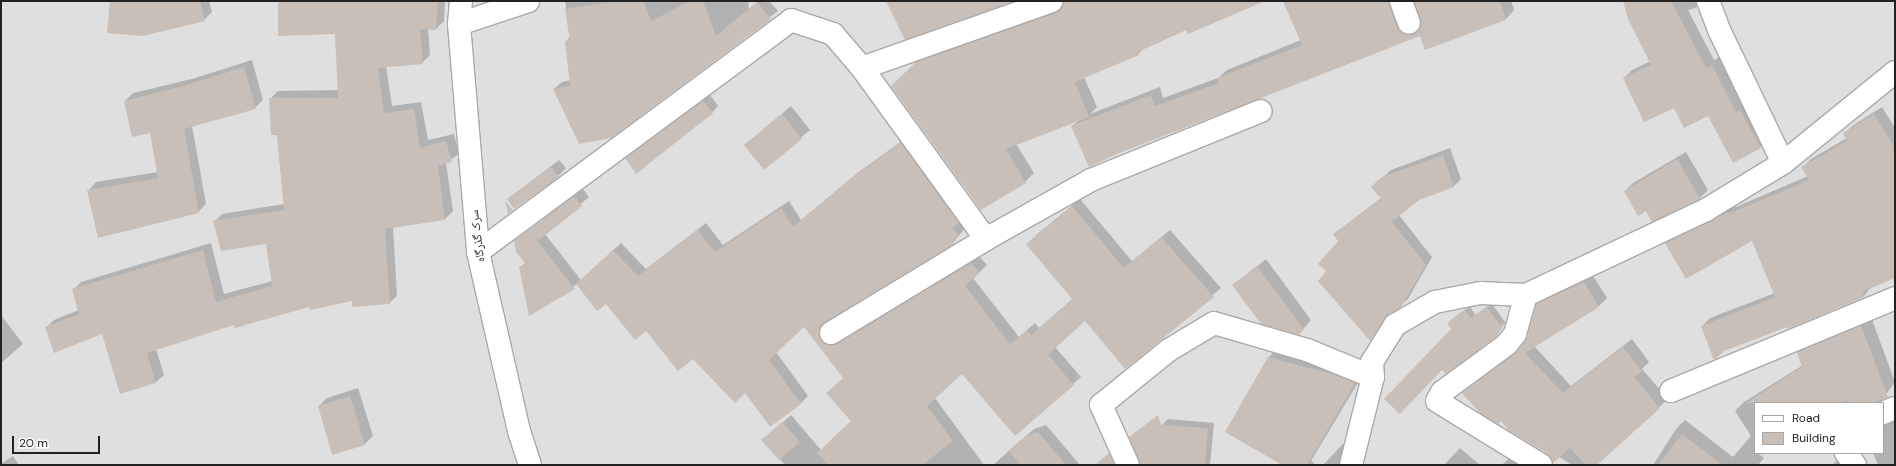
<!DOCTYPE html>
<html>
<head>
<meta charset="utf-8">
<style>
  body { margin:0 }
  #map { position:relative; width:1896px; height:466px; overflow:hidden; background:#f2efe9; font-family:"DM Sans","Noto Naskh Arabic",sans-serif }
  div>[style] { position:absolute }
  .residential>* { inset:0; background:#e0dfdf }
  .shadow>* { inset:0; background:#0003 }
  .building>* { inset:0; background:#c7bfb8 }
  .roads { filter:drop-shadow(1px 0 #a9a9a9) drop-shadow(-1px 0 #a9a9a9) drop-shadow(0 1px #a9a9a9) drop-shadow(0 -1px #a9a9a9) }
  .minor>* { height:22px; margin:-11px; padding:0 11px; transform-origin:11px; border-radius:11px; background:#fff }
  span { translate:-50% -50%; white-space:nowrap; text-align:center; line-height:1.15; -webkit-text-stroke:3px #fff; paint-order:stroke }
  .street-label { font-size:12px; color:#222 }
  .frame { position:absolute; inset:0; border:2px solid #222; pointer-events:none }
  .legend { position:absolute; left:1754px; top:402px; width:130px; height:52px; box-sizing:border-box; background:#fff; border:1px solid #a7a7a7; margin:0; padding:5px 7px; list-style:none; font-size:12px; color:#222 }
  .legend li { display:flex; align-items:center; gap:8px; height:20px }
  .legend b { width:20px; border:1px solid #a7a7a7 }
  .scale { position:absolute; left:12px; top:436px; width:88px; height:18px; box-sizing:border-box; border:2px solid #222; border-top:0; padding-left:5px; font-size:12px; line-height:14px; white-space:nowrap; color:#222; -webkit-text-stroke:3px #fff; paint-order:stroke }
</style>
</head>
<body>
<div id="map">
  <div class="residential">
    <i style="clip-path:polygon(evenodd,1px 1px,1895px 1px,1895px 465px,1px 465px,1px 1px,1755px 403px,1883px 403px,1883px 453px,1755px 453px,1755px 403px)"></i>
  </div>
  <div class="shadow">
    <i style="clip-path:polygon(111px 1px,209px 1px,212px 12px,204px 20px)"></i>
    <i style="clip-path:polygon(278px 1px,445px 1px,444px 21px,436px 29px,428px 28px,430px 55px,422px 63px,386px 66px,392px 106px,421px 102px,428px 140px,454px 134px,459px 154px,446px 163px,453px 211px,445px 219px,393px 227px,397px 296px,389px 303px,353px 300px,310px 306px,235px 324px,156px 349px,164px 375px,156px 382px,121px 393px,103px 333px,46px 328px,54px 320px,79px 310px,73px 290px,81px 282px,211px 243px,224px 294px,272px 281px,267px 243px,214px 222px,222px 214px,284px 204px,277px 134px,270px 99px,278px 91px,339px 90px,336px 33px)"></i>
    <i style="clip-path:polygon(565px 1px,748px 1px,749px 9px,759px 1px,769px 1px,778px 11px,610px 137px,554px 89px,562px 82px,570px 80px,566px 42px,570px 37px)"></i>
    <i style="clip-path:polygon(1064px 1px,1263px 1px,1186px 28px,1144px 48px,1138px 54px,1084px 77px,1097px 107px,1090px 114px,1160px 87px,1163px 98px,1218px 78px,1227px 70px,1301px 40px,1284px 1px,1400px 1px,1416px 27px,1420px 26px,1422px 19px,1415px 1px,1511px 1px,1514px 10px,1506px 19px,1425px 49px,1420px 35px,1117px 153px,1072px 126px,1079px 120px,1016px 144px,1034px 173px,1025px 182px,981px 209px,892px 86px,925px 54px,1064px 5px)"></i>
    <i style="clip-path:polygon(1624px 1px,1702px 1px,1695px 8px,1688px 10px,1714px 60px,1720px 57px,1768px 139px,1760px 147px,1708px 115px,1674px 107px,1624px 78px,1632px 70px,1651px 61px)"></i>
    <i style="clip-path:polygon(252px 60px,263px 100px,255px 108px,192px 126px,206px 204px,198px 212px,88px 191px,96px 182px,158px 172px,151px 131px,125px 101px,133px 93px,192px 79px)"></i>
    <i style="clip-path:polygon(710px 95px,718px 106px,712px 113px,626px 159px)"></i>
    <i style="clip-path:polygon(791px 106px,810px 130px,764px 168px,745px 145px)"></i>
    <i style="clip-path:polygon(1882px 107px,1895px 128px,1895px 277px,1871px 287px,1864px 296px,1723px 351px,1702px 326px,1710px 318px,1775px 293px,1753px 239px,1666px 243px,1674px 235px,1735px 205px,1736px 207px,1808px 176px,1803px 167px,1811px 159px,1847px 138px,1844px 134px,1852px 126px)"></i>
    <i style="clip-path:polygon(909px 136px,966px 227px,953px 243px,829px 318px,826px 325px,979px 256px,987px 265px,973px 278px,1019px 337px,1035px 323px,1039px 328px,1073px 299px,1035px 236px,1080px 199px,1132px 261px,1170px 230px,1221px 288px,1126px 368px,1085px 320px,1055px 347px,1081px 377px,1073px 384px,962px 373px,935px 398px,984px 465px,785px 465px,763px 440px,791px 415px,821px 450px,852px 421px,844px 377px,804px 326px,776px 352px,808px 396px,800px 404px,745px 392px,577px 284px,530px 315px,520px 268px,526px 262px,515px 241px,583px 189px,589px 197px,545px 234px,581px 280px,621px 243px,646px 269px,706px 223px,723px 245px,789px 201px,801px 220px,860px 171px)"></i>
    <i style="clip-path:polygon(1450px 148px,1461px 179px,1454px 186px,1418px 199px,1399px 215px,1432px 257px,1408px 299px,1389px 314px,1370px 340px,1328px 271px,1339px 241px,1334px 234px,1381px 198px,1380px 180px,1391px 170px)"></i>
    <i style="clip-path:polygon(1686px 152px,1708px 190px,1700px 198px,1653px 220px,1646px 210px,1625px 191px,1633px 183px)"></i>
    <i style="clip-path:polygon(559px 160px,566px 168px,558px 176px,508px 199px)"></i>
    <i style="clip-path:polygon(1266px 259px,1311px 320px,1299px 334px,1234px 285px)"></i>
    <i style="clip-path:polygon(1592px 274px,1607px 298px,1599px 306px,1534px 346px,1571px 386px,1632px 339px,1649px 362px,1642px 369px,1668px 399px,1595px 465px,1572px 465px,1485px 410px,1464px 393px,1520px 349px,1528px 338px,1537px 304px,1546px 296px)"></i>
    <i style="clip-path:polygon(1492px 304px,1505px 322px,1507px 320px,1497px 335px,1452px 329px,1452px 319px,1470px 306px,1475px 315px)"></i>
    <i style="clip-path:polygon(1px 315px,23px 344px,1px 363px)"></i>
    <i style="clip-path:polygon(1871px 317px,1895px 382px,1887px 393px,1859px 403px,1755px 403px,1755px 453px,1761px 453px,1759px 454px,1764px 458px,1758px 465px,1653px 465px,1676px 429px,1685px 420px,1733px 457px,1751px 436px,1735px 411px,1744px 402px,1803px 365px,1798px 353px,1807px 343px)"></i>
    <i style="clip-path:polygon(1276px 350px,1362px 376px,1311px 461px,1316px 465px,1284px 465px,1268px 358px)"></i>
    <i style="clip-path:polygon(358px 388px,373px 436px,365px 444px,319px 406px,327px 398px)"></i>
    <i style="clip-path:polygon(1895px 417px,1895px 465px,1878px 465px,1873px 453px,1883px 453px,1883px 421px)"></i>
    <i style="clip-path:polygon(1168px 419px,1214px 423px,1210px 465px,1158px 465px,1162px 425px)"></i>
    <i style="clip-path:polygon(1046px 425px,1080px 465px,993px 465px,1034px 429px)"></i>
    <i style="clip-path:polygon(1347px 440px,1342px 465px,1323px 465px,1341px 446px)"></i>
    <i style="clip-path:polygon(1460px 448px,1480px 465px,1444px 465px)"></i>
    <i style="clip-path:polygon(1515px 452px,1537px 465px,1502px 465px)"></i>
    <i style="clip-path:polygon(13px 456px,19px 465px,1px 465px,1px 464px)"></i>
    <i style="clip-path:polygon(1840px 458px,1846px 465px,1832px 465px)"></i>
  </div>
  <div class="building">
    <i style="clip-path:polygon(110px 1px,200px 1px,205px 21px,143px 36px,107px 33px)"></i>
    <i style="clip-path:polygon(278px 1px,438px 1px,436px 30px,420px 29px,423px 64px,378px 68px,384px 113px,414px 109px,420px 148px,446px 141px,452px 162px,438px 166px,445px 220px,385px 229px,390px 304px,352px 307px,352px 301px,310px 310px,309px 307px,235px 328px,234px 325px,147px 353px,156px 383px,120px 394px,102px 334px,54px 353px,45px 327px,79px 314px,72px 289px,203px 250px,216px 302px,272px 286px,266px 244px,221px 251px,213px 221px,284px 210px,277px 135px,271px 135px,269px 98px,338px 98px,335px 34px,278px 36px)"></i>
    <i style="clip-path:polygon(616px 1px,643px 1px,651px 21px,690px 1px,703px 1px,716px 36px,757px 2px,771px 19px,611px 138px,579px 144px,553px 89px,570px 86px,565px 41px,570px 41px,565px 9px)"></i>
    <i style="clip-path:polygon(886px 1px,1014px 1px,905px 40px)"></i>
    <i style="clip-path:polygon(1064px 1px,1265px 1px,1188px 34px,1186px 30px,1138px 52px,1139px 55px,1075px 82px,1089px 117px,1006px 149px,1026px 183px,981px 210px,891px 86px,916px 62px,1056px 13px,1062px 9px)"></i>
    <i style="clip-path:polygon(1283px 1px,1389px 1px,1397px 28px,1407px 35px,1414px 35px,1421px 26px,1414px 1px,1500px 1px,1506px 20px,1425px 50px,1420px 36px,1117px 154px,1089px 167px,1071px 126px,1151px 95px,1155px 106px,1219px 83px,1217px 78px,1302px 45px)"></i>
    <i style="clip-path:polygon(1623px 1px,1671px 1px,1706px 68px,1712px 65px,1736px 112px,1740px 110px,1761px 148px,1733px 163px,1708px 116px,1684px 128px,1674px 108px,1644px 122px,1623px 78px,1651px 65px,1628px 19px)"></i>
    <i style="clip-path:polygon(244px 67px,256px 109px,184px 129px,199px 213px,98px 238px,87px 190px,158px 178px,150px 133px,132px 137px,124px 101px,183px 86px)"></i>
    <i style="clip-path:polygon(703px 101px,713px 113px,636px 174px,625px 158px)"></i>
    <i style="clip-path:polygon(782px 114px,802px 139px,764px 170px,744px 145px)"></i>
    <i style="clip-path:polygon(1874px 114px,1895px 148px,1895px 278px,1862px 292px,1864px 297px,1788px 329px,1787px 327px,1732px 348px,1730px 346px,1714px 360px,1701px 326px,1775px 297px,1752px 241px,1686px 279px,1665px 243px,1727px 212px,1728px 214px,1809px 180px,1801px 167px,1847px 141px,1843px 133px)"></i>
    <i style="clip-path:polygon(901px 143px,959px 223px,952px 228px,959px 236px,952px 242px,954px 244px,824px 323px,819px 334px,825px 344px,837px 344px,971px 263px,980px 273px,965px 286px,1010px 344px,1027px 330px,1031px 335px,1072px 299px,1026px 244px,1072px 206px,1124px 268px,1161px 237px,1214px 297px,1125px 369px,1085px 321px,1048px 355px,1074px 385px,1015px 436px,962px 374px,927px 406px,953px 441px,922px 465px,829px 465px,817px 453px,851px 421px,826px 393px,843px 378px,804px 327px,769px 360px,801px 404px,770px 427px,745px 393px,735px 403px,693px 359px,678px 371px,646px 331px,635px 340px,606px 304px,597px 311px,576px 284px,613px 250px,638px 276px,697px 230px,715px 252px,781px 208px,793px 227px,851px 178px)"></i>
    <i style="clip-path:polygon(1443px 155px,1454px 187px,1419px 200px,1392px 222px,1426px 265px,1401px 307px,1385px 318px,1370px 341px,1318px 281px,1326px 271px,1318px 264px,1338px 241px,1333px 234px,1381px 199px,1371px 187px,1382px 177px)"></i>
    <i style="clip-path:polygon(1677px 159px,1700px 199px,1652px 222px,1646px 211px,1638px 216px,1624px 191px)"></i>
    <i style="clip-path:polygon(551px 167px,559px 177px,514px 209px,507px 199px)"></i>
    <i style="clip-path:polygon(574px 196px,582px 206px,538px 241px,529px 230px)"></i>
    <i style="clip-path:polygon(505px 201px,513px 210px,508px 214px)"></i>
    <i style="clip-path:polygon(529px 230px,575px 289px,529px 316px,519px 267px,526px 264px,516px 252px,514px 241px)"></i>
    <i style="clip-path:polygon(1257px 266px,1304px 329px,1299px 335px,1261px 324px,1232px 285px)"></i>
    <i style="clip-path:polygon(1584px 282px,1599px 307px,1525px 353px,1563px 393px,1623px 347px,1642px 371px,1634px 377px,1660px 408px,1597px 465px,1586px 465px,1570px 448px,1553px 463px,1548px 454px,1508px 430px,1501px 421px,1498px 424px,1481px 414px,1462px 393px,1516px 353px,1527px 338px,1536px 304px)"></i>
    <i style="clip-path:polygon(1487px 307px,1500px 325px,1505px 322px,1497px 336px,1446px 374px,1442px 370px,1400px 414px,1384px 399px,1451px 329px,1447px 323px,1465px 310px,1471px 318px)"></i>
    <i style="clip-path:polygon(1861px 325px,1888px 397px,1876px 403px,1848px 403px,1846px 400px,1841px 403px,1746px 403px,1802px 367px,1797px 352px)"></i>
    <i style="clip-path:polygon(1268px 357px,1336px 375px,1355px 383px,1307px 465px,1282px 465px,1225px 432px)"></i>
    <i style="clip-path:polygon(350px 396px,365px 445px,332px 455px,318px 406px)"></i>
    <i style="clip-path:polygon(1158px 415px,1161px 425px,1208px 428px,1205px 465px,1140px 465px,1129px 437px)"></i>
    <i style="clip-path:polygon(782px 422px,800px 442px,779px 460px,761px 440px)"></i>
    <i style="clip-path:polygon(1038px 432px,1066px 465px,1021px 465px,1008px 451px,1026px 436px)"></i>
    <i style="clip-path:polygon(1682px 434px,1723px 465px,1658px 465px)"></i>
    <i style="clip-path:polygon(1109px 453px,1114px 465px,1095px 465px)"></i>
  </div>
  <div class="roads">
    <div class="minor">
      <i style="left:461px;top:1px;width:23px;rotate:95deg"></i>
      <i style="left:459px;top:24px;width:229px;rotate:85.2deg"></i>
      <i style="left:478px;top:252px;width:184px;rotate:77.1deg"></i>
      <i style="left:519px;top:431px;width:36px;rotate:72deg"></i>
      <i style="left:1401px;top:1px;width:23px;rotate:70deg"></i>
      <i style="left:1708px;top:1px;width:33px;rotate:69deg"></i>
      <i style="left:1720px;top:32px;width:145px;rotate:64.3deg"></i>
      <i style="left:459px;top:24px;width:73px;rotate:-18.4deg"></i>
      <i style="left:862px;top:68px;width:201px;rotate:-19.4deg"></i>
      <i style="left:478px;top:252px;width:390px;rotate:-36.5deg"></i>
      <i style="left:791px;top:20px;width:44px;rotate:18.4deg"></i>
      <i style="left:833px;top:34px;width:45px;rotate:49.5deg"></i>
      <i style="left:862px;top:68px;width:211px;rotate:54.1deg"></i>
      <i style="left:1526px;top:295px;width:41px;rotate:105.8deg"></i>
      <i style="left:1515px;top:334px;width:14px;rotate:129deg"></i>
      <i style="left:1506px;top:345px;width:79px;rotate:143.7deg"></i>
      <i style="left:1442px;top:392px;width:10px;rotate:119deg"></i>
      <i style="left:1437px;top:401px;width:122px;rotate:31.6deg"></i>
      <i style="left:831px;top:333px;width:181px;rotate:-31.2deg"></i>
      <i style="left:986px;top:239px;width:120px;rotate:-29.3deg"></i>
      <i style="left:1091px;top:180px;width:183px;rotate:-22.1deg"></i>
      <i style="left:1671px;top:391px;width:243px;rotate:-22.5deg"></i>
      <i style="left:1883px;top:413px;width:13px;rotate:-23deg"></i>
      <i style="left:1846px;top:453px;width:15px;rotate:53deg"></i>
      <i style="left:1128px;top:465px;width:66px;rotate:-114.2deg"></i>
      <i style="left:1101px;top:405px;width:87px;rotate:-39deg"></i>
      <i style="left:1169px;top:350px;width:52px;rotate:-31deg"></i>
      <i style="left:1214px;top:323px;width:97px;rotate:16.2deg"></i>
      <i style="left:1307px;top:350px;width:71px;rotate:22.2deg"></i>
      <i style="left:1351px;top:465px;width:91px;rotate:-76deg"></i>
      <i style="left:1373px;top:377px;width:15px;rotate:-94deg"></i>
      <i style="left:1372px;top:362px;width:44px;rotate:-58.1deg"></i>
      <i style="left:1395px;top:325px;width:46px;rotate:-29.9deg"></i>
      <i style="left:1435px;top:302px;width:46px;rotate:-11.3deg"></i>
      <i style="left:1480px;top:293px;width:46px;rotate:2.5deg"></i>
      <i style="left:1526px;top:295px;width:199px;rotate:-25.3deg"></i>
      <i style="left:1706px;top:210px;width:90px;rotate:-31.4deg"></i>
      <i style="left:1783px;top:163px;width:144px;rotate:-39.1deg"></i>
    </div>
  </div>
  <div class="street-label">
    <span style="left:478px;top:236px;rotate:-97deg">سرک گذرگاه</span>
  </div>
  <div class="frame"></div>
  <ul class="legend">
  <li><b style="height:5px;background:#fff"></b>Road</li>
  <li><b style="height:11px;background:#c7bfb8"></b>Building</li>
  </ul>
  <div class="scale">20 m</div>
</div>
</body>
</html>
